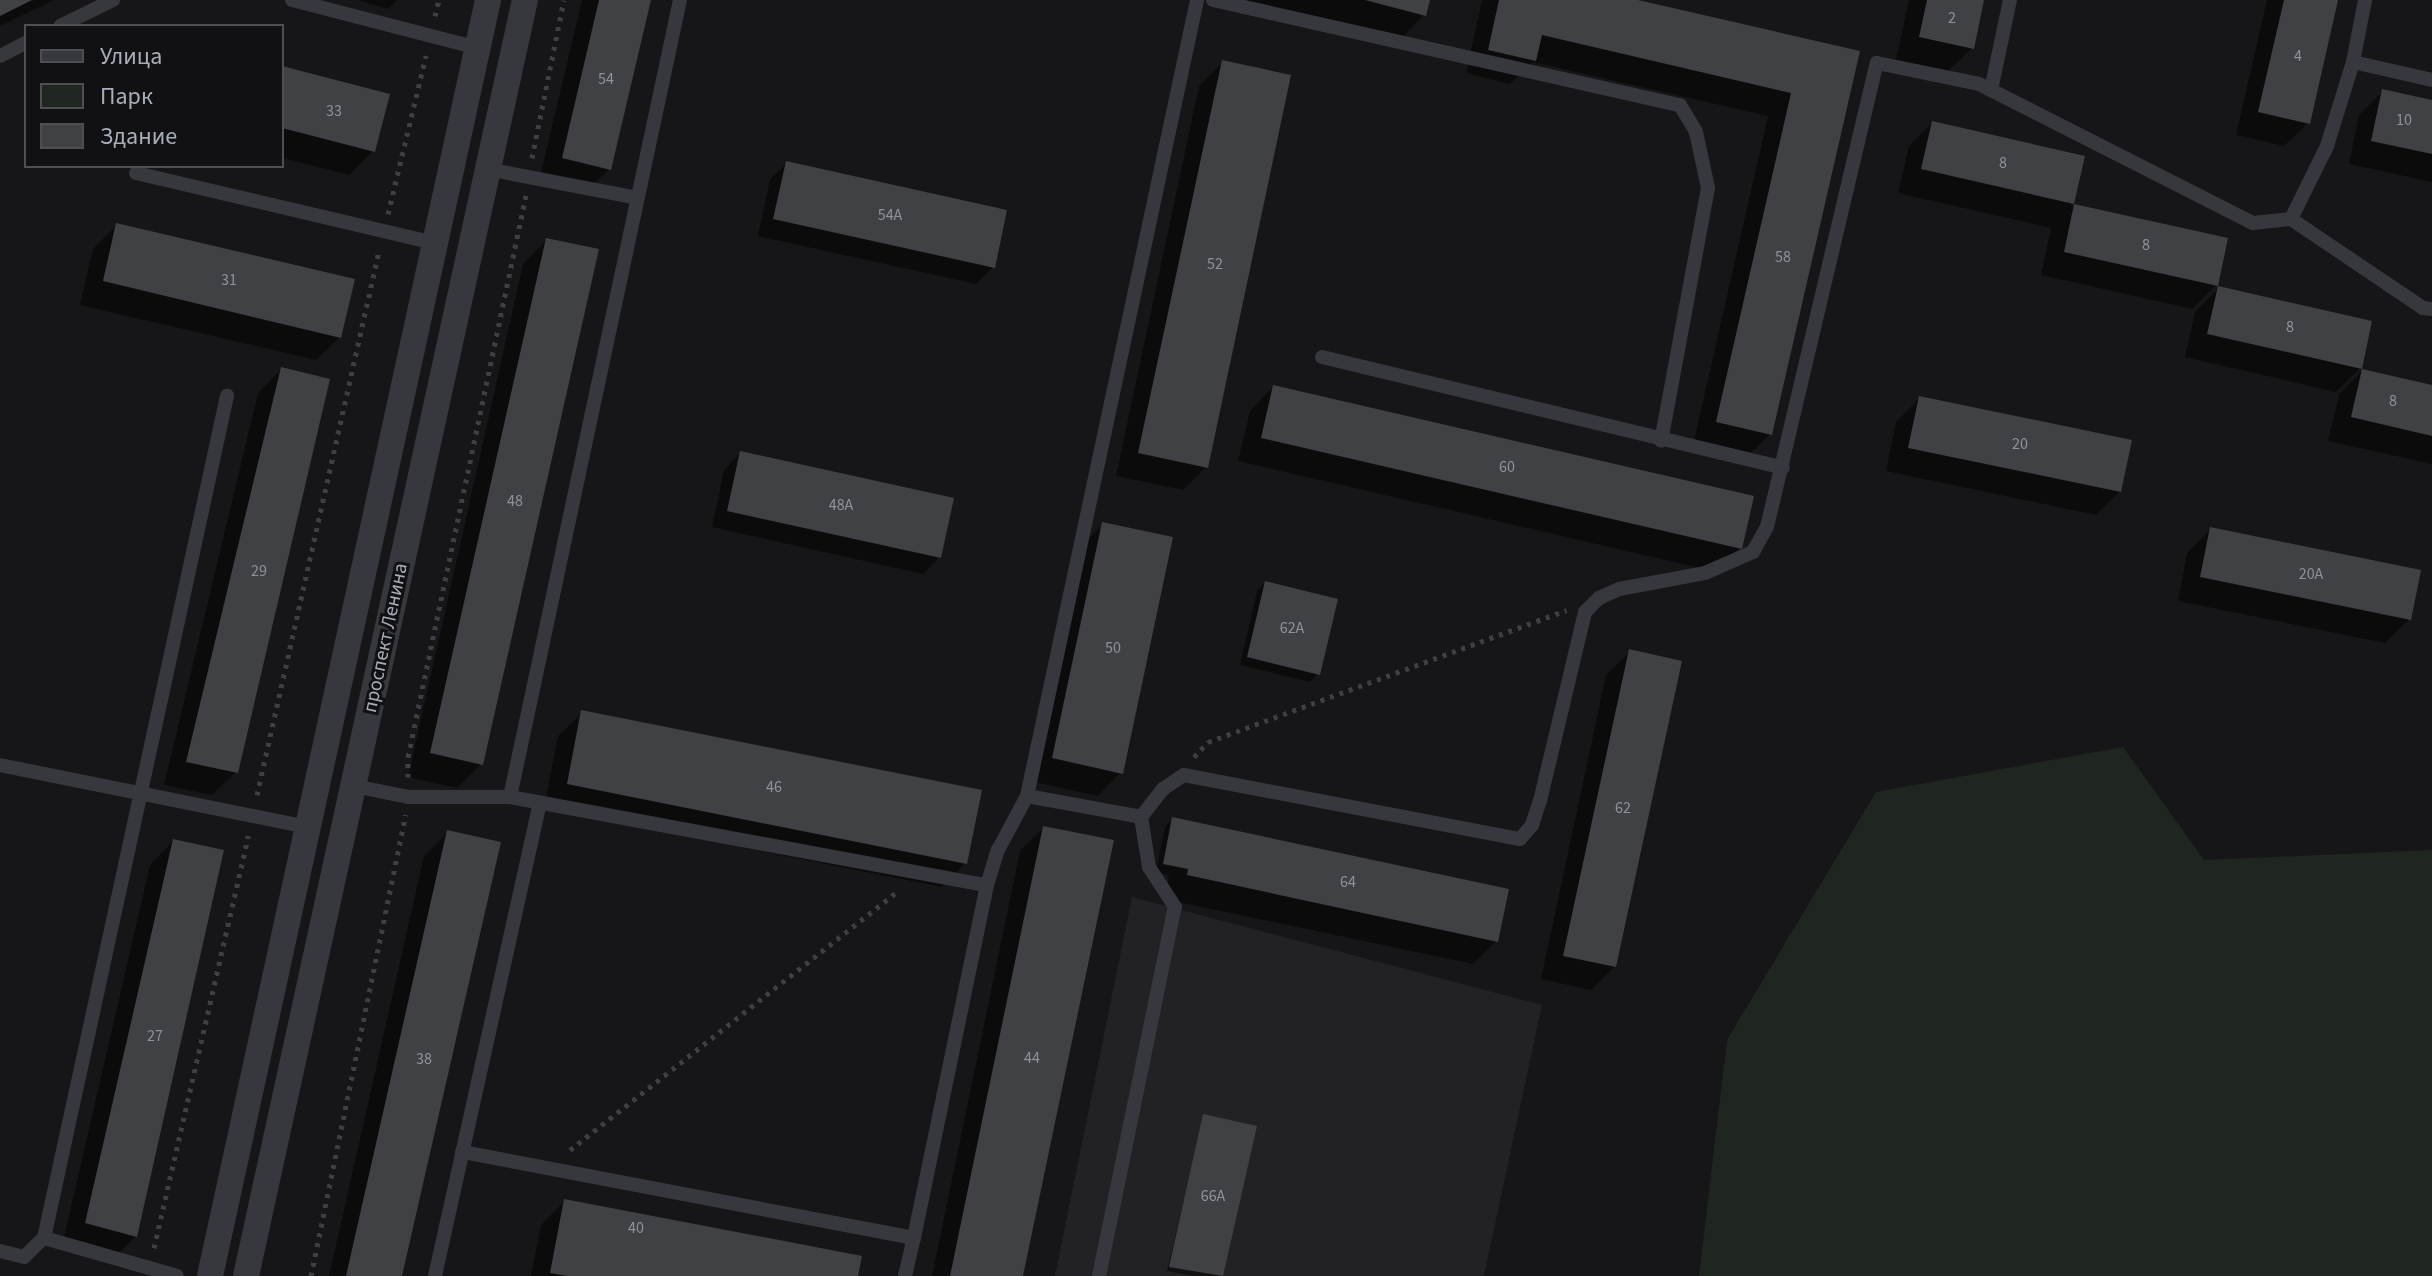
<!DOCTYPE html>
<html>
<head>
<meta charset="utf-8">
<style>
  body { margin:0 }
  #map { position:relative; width:2432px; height:1276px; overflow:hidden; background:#161618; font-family:"Source Sans 3",sans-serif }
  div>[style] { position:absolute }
  .built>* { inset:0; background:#222225 }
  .green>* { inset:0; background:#1e261f }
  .shadow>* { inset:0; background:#0007 }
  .building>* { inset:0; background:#404145 }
  .path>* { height:5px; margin-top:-2.5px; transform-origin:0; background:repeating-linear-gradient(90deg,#3d3f44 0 4px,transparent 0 10px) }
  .lane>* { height:14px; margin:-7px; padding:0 7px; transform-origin:7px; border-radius:7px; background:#37383d }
  .street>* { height:26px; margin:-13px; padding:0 13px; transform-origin:13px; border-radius:13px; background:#37383d }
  span { translate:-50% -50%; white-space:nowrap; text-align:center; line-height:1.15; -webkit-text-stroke:6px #111113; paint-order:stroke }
  .number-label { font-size:16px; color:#8e929b }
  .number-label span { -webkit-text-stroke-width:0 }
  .street-label { font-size:20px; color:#a8adb8 }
  .legend { position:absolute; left:24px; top:24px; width:260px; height:144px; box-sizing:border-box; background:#111113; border:2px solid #4d4f55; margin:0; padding:10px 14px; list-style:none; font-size:24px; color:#a8adb8 }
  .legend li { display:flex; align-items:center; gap:16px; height:40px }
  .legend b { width:40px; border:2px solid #4d4f55 }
</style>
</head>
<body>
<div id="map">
  <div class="built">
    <i style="clip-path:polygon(1132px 897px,1542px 1005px,1484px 1276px,1055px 1276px)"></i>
  </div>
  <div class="green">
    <i style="clip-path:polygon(2123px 747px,2204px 860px,2432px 850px,2432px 1276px,1699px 1276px,1727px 1040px,1876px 792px)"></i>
  </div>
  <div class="shadow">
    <i style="clip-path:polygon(0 0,54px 0,0 26px)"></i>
    <i style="clip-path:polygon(357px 0,397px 0,388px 9px)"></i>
    <i style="clip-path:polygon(582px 0,648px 0,609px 169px,585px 193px,539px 181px)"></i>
    <i style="clip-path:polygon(1243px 0,1428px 0,1424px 15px,1401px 39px)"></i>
    <i style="clip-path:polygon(1482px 0,1629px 0,1858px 52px,1770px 434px,1746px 458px,1693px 445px,1768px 116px,1533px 62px,1510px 84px,1466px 73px)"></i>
    <i style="clip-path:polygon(1909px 0,1982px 0,1972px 48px,1948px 71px,1896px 60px)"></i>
    <i style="clip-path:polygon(2267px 0,2336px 0,2308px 123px,2284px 146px,2236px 135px)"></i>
    <i style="clip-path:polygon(1223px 62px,1206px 467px,1183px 490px,1116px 476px,1199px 86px)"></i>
    <i style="clip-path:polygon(282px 68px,373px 151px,349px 175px,282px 158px)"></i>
    <i style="clip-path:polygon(2383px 91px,2432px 102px,2432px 182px,2349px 164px,2359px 115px)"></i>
    <i style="clip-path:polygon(1932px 123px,2083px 157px,2071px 206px,2226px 240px,2216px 285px,2192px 309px,2041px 275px,2051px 228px,1898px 193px,1909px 146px)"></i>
    <i style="clip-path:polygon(787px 163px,993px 267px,976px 284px,758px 236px,770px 179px)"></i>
    <i style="clip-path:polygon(117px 225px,340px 337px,316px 360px,80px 305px,93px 249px)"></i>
    <i style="clip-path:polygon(547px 240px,481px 764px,457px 788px,408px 777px,523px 264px)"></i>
    <i style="clip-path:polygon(2219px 288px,2360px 368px,2336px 392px,2185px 357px,2195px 312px)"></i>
    <i style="clip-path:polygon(282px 369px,236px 772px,212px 795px,164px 785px,258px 393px)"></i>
    <i style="clip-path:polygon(2362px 371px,2432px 387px,2432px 464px,2328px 441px,2339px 395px)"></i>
    <i style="clip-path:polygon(1273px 387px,1740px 548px,1717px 572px,1238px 461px,1250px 411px)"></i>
    <i style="clip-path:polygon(1920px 398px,2120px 491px,2096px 515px,1886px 471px,1896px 422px)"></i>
    <i style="clip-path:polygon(740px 453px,939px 557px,923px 574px,712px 527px,724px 470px)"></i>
    <i style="clip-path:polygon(1103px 524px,1121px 772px,1098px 796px,1030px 781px,1079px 548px)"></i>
    <i style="clip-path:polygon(2211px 529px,2409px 619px,2385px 643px,2178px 601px,2187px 553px)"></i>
    <i style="clip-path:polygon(1265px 583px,1318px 674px,1310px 682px,1240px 665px,1257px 591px)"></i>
    <i style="clip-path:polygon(1630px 652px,1615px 966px,1591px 990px,1541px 979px,1606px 675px)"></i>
    <i style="clip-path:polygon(582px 713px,965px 863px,942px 887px,544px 808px,558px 736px)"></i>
    <i style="clip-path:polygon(1173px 819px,1496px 941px,1473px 964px,1164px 899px,1169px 875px,1156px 872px,1165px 827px)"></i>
    <i style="clip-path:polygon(1044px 828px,1021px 1276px,932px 1276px,1020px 851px)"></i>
    <i style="clip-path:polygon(448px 832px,400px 1276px,329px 1276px,424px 856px)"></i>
    <i style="clip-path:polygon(173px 841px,136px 1236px,112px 1260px,62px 1246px,150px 865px)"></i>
    <i style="clip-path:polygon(1204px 1116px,1254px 1127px,1221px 1276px,1192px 1276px,1167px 1271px)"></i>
    <i style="clip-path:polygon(565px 1201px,856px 1276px,531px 1276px,541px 1225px)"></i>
  </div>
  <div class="building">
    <i style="clip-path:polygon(0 0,32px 0,0 16px)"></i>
    <i style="clip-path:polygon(599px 0,651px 0,611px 170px,562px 158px)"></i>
    <i style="clip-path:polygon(1365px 0,1430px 0,1426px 16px)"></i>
    <i style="clip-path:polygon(1499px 0,1638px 0,1860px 51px,1772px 435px,1716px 422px,1791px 93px,1542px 35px,1536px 61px,1488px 50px)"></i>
    <i style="clip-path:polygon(1927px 0,1984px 0,1974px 49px,1919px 37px)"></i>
    <i style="clip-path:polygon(2284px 0,2338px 0,2310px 124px,2258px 112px)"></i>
    <i style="clip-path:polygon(1222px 60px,1291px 75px,1208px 468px,1138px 453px)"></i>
    <i style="clip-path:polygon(282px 66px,390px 94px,375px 152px,282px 128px)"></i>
    <i style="clip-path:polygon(2382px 89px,2432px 100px,2432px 154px,2371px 141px)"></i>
    <i style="clip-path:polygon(1932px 121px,2085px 156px,2074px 204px,1921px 169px)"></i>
    <i style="clip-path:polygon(786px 161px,1007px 210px,995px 268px,773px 219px)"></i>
    <i style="clip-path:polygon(2074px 204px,2228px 238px,2218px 286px,2372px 321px,2362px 369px,2207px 334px,2218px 286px,2064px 252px)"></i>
    <i style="clip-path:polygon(116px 223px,355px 279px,341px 338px,103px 281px)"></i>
    <i style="clip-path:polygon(546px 238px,599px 249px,483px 765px,430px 753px)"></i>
    <i style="clip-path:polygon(281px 367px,330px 379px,238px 773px,186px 762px)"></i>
    <i style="clip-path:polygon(2362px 369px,2432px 385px,2432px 436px,2351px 417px)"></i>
    <i style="clip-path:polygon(1273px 385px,1754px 496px,1742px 549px,1261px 438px)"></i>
    <i style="clip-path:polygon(1919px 396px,2132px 440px,2121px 492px,1908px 448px)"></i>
    <i style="clip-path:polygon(740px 451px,954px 498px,941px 558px,727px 511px)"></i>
    <i style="clip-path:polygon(1102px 522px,1173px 537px,1123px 774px,1052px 758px)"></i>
    <i style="clip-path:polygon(2210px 527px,2421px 570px,2411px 620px,2200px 577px)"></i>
    <i style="clip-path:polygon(1265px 581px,1338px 599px,1320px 675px,1247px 657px)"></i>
    <i style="clip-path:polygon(1629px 649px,1682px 661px,1616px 967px,1563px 956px)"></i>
    <i style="clip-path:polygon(581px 710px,982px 790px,967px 864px,567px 784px)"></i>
    <i style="clip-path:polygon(1172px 817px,1509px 889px,1498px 942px,1187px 875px,1188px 869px,1163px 864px)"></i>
    <i style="clip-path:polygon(1043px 826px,1114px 840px,1023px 1276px,950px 1276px)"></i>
    <i style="clip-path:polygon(447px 830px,501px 842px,402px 1276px,346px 1276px)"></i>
    <i style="clip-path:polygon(173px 839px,224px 850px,137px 1237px,85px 1223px)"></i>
    <i style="clip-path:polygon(1203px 1114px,1257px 1126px,1223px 1276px,1169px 1267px)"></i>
    <i style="clip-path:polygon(564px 1199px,862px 1256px,858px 1276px,567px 1276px,550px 1273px)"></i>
  </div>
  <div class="path">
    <i style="left:435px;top:16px;width:16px;rotate:-76deg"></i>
    <i style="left:532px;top:158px;width:161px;rotate:-78.6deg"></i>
    <i style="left:388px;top:214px;width:163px;rotate:-76.5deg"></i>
    <i style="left:1194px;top:757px;width:21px;rotate:-47deg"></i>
    <i style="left:1208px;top:742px;width:382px;rotate:-20.2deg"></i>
    <i style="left:408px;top:777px;width:20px;rotate:-90deg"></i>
    <i style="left:408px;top:757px;width:574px;rotate:-78.14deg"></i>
    <i style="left:257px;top:795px;width:558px;rotate:-77.36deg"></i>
    <i style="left:570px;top:1150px;width:418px;rotate:-38.3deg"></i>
    <i style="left:154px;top:1248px;width:423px;rotate:-77.1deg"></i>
    <i style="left:311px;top:1276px;width:471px;rotate:-78.4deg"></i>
  </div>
  <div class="lane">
    <i style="left:292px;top:0;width:192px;rotate:14.5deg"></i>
    <i style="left:1213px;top:0;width:479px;rotate:12.7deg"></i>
    <i style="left:1680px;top:105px;width:31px;rotate:59deg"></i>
    <i style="left:1696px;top:132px;width:57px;rotate:77.9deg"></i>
    <i style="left:1708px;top:188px;width:257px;rotate:100.5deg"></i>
    <i style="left:60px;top:26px;width:59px;rotate:-26.1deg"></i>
    <i style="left:0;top:56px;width:29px;rotate:-27deg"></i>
    <i style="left:2353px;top:62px;width:81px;rotate:12.8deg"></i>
    <i style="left:1991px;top:90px;width:92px;rotate:-78.1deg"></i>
    <i style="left:487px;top:169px;width:153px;rotate:10.9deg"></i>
    <i style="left:136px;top:173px;width:307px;rotate:13.2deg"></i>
    <i style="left:2291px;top:219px;width:81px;rotate:-63.7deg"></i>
    <i style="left:2327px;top:146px;width:88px;rotate:-72.8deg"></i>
    <i style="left:2353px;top:62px;width:63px;rotate:-79deg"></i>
    <i style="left:1322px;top:357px;width:474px;rotate:13.5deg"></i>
    <i style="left:0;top:765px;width:314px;rotate:11.4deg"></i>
    <i style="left:354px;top:786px;width:55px;rotate:11.5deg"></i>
    <i style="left:408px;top:797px;width:102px"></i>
    <i style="left:510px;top:797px;width:485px;rotate:10.5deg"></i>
    <i style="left:987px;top:885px;width:360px;rotate:101.7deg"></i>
    <i style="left:914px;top:1238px;width:460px;rotate:-169.2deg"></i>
    <i style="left:1027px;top:796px;width:814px;rotate:-77.94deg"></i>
    <i style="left:510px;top:797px;width:815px;rotate:-77.96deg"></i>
    <i style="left:987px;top:885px;width:37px;rotate:-73deg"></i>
    <i style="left:998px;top:850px;width:61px;rotate:-61.8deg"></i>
    <i style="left:1027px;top:796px;width:116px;rotate:10.4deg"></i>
    <i style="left:1141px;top:817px;width:36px;rotate:-52deg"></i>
    <i style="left:1163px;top:789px;width:25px;rotate:-34deg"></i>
    <i style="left:1184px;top:775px;width:342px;rotate:10.8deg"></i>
    <i style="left:1520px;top:839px;width:18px;rotate:-49deg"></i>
    <i style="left:1532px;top:825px;width:25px;rotate:-72deg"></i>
    <i style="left:1540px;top:801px;width:194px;rotate:-76.6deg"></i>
    <i style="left:1585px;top:612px;width:20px;rotate:-45deg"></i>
    <i style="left:1599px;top:598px;width:22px;rotate:-24deg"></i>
    <i style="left:1619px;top:589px;width:87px;rotate:-10.5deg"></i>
    <i style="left:1705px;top:573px;width:52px;rotate:-23.6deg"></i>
    <i style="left:1753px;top:552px;width:29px;rotate:-61deg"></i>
    <i style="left:1767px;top:527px;width:477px;rotate:-76.7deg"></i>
    <i style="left:1877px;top:63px;width:104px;rotate:11.6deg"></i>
    <i style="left:1979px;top:84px;width:307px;rotate:26.9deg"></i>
    <i style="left:2253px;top:223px;width:38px;rotate:-6deg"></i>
    <i style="left:2291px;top:219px;width:159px;rotate:34deg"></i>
    <i style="left:2423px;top:308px;width:9px;rotate:6deg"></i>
    <i style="left:44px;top:1238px;width:862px;rotate:-77.74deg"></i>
    <i style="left:0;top:1251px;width:25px;rotate:14deg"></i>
    <i style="left:24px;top:1257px;width:28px;rotate:-44deg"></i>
    <i style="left:44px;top:1238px;width:138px;rotate:15.9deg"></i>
    <i style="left:435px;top:1276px;width:485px;rotate:-77.5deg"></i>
    <i style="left:905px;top:1276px;width:39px;rotate:-77deg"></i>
    <i style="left:1099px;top:1276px;width:377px;rotate:-78.4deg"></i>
    <i style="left:1175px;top:907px;width:48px;rotate:-123deg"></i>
    <i style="left:1149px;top:867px;width:51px;rotate:-99.1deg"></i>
  </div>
  <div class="street">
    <i style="left:210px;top:1276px;width:1306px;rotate:-77.71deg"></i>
    <i style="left:246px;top:1276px;width:1306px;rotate:-77.67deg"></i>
  </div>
  <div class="number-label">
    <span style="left:1952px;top:18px">2</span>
    <span style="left:2298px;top:56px">4</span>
    <span style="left:606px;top:79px">54</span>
    <span style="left:334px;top:111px">33</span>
    <span style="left:2404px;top:120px">10</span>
    <span style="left:2003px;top:163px">8</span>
    <span style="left:890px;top:215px">54А</span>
    <span style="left:2146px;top:245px">8</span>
    <span style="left:1783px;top:257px">58</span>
    <span style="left:1215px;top:264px">52</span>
    <span style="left:229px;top:280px">31</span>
    <span style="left:2290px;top:327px">8</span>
    <span style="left:2393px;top:401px">8</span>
    <span style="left:2020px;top:444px">20</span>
    <span style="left:1507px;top:467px">60</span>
    <span style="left:515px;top:501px">48</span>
    <span style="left:841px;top:505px">48А</span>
    <span style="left:259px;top:571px">29</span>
    <span style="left:2311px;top:574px">20А</span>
    <span style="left:1292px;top:628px">62А</span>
    <span style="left:1113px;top:648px">50</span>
    <span style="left:774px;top:787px">46</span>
    <span style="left:1623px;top:808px">62</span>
    <span style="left:1348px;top:882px">64</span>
    <span style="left:155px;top:1036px">27</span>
    <span style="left:1032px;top:1058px">44</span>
    <span style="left:424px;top:1059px">38</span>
    <span style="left:1213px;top:1196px">66А</span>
    <span style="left:636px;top:1228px">40</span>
  </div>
  <div class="street-label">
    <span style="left:386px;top:638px;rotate:-78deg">проспект Ленина</span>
  </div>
  <ul class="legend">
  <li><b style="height:10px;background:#37383d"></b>Улица</li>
  <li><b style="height:22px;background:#1e261f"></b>Парк</li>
  <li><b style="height:22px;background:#404145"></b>Здание</li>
  </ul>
</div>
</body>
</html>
